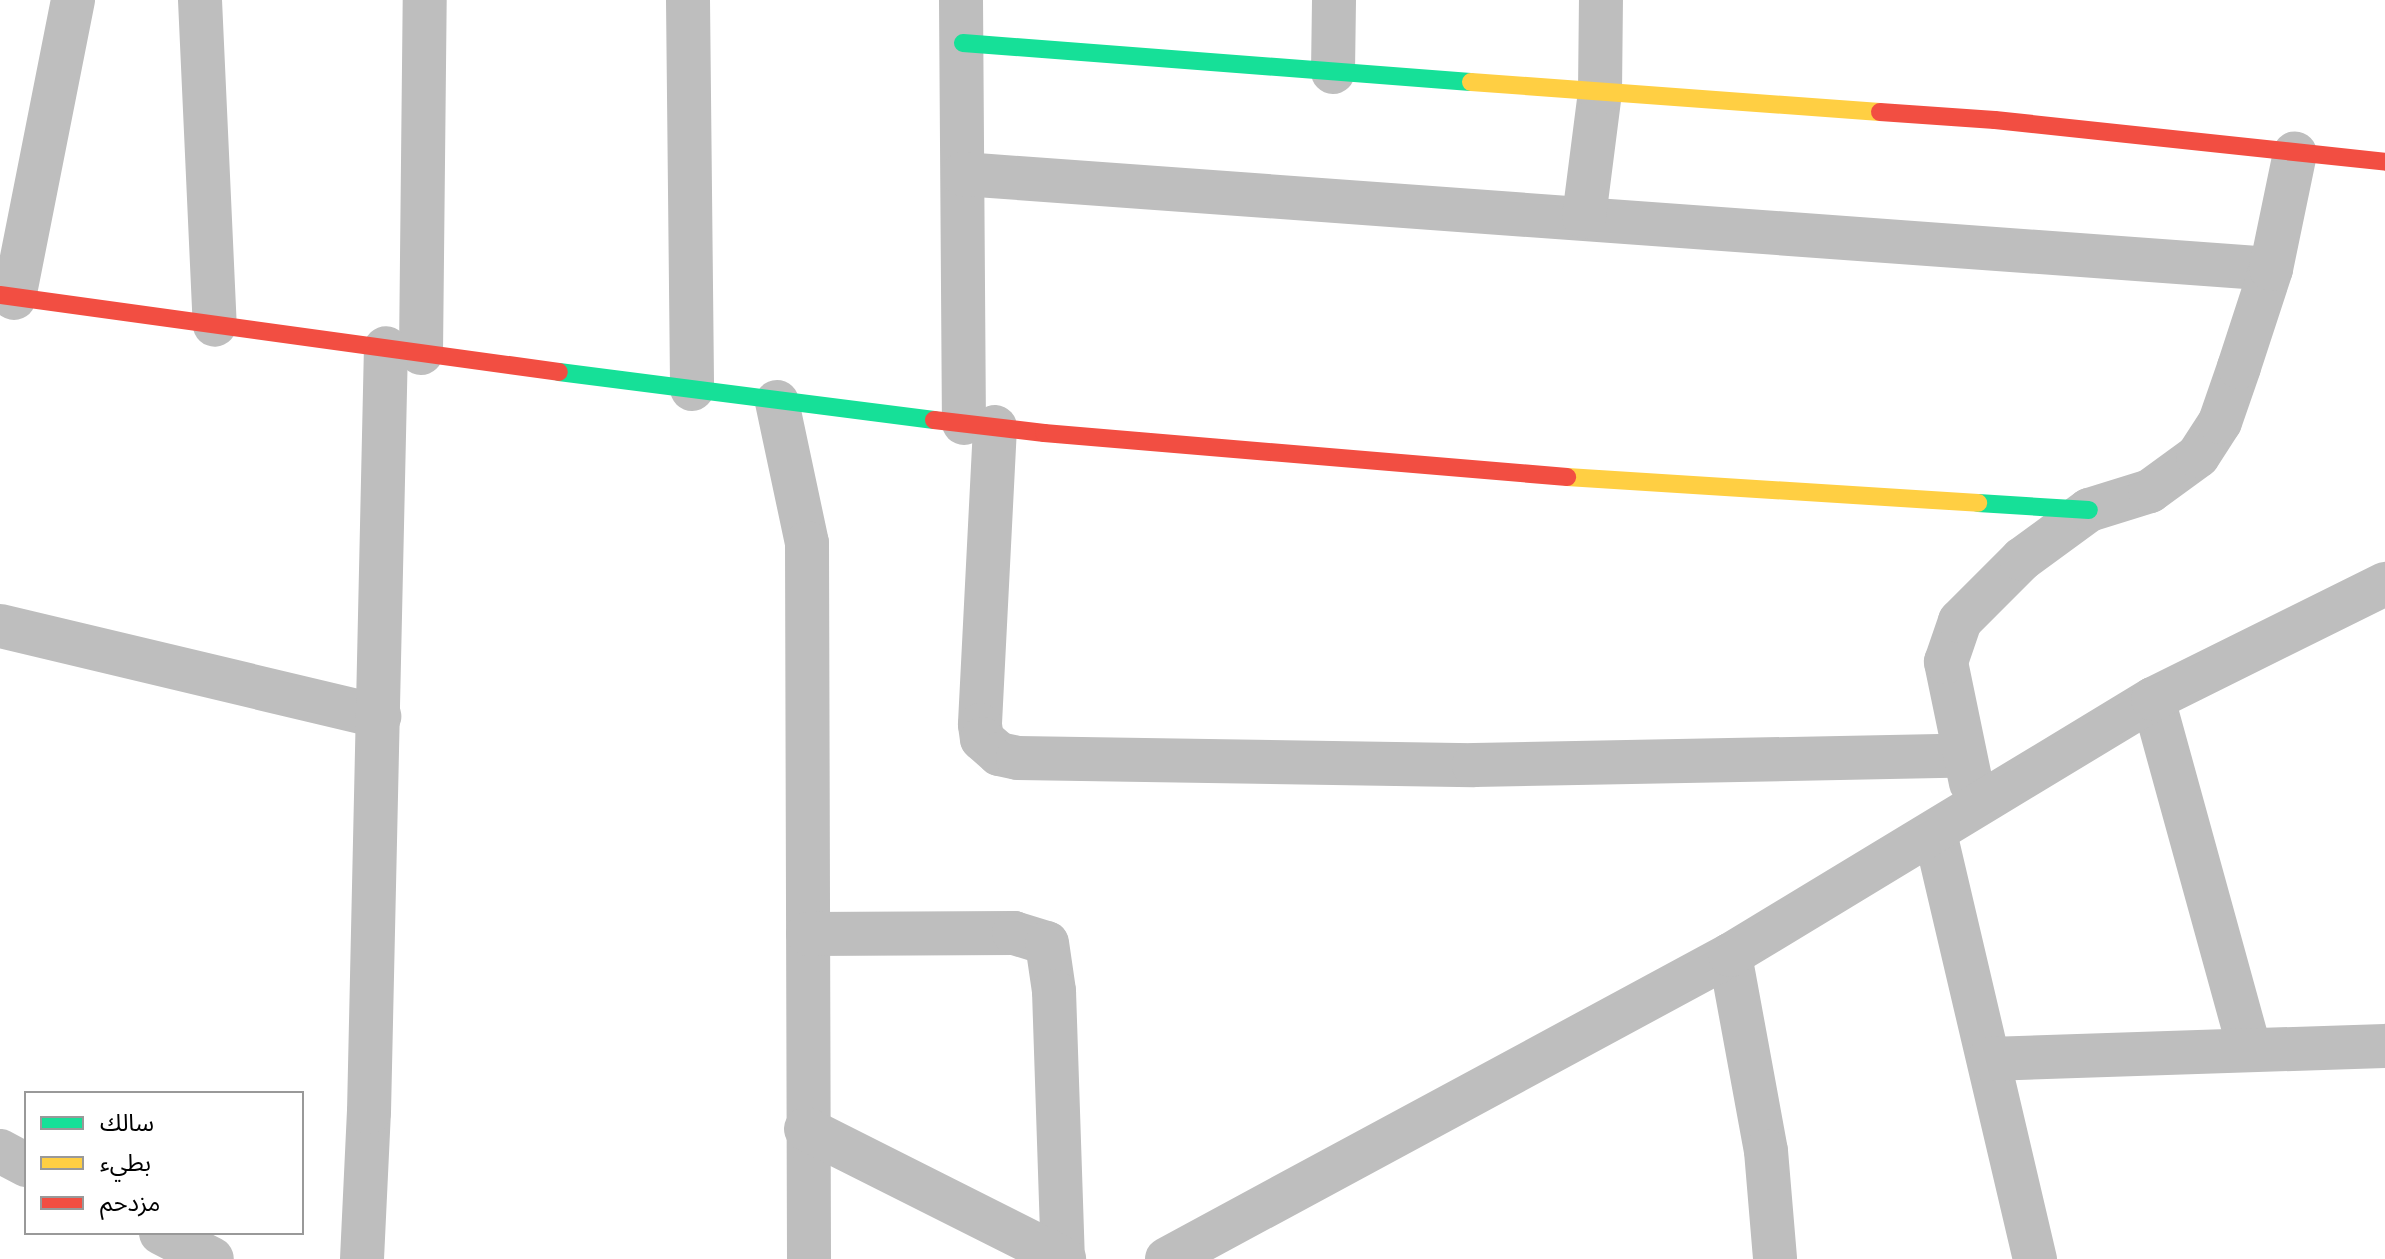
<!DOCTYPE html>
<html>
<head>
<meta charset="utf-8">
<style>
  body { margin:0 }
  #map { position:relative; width:2385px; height:1259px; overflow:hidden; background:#fff; font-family:Quicksand,"Noto Sans Arabic",sans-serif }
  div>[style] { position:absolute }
  .street>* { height:44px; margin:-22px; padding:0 22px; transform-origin:22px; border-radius:22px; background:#bebebe }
  .fast>* { height:18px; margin:-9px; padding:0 9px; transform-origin:9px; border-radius:9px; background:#16e098 }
  .slow>* { height:18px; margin:-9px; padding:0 9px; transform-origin:9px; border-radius:9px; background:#ffcf43 }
  .jam>* { height:18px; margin:-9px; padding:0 9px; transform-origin:9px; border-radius:9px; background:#f24e42 }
  span { translate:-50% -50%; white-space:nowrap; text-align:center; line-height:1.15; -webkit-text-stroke:6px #fff; paint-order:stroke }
  .legend { position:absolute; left:24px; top:1091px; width:280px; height:144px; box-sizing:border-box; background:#fff; border:2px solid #999; margin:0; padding:10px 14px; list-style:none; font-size:24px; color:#000 }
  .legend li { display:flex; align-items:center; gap:16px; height:40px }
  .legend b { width:40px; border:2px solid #999 }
</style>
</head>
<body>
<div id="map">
  <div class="street">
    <i style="left:200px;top:0;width:325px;rotate:87.4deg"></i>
    <i style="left:688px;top:0;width:389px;rotate:89.4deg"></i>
    <i style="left:961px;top:0;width:423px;rotate:89.6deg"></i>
    <i style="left:1333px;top:72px;width:72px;rotate:-89.2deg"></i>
    <i style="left:963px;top:174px;width:1311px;rotate:4.15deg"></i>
    <i style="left:1584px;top:217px;width:126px;rotate:-82.7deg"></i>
    <i style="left:1600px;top:92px;width:92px;rotate:-89.4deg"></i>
    <i style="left:14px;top:298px;width:304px;rotate:-78.8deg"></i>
    <i style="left:421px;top:353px;width:353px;rotate:-89.4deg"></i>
    <i style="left:777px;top:402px;width:144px;rotate:78deg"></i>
    <i style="left:807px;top:543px;width:716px;rotate:89.84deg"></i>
    <i style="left:995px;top:427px;width:298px;rotate:92.9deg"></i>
    <i style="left:980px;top:725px;width:14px;rotate:82deg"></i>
    <i style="left:982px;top:739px;width:23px;rotate:41deg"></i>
    <i style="left:999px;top:754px;width:19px;rotate:12deg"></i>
    <i style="left:1018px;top:758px;width:456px;rotate:0.9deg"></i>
    <i style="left:1474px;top:765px;width:490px;rotate:-1.1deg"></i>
    <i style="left:0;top:626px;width:390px;rotate:13.4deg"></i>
    <i style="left:2153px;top:699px;width:364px;rotate:74.6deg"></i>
    <i style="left:1971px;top:783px;width:124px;rotate:-101.7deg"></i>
    <i style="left:1946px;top:662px;width:43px;rotate:-71.1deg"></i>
    <i style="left:1960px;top:621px;width:88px;rotate:-45deg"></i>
    <i style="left:2022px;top:559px;width:83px;rotate:-36.2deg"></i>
    <i style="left:2089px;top:510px;width:64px;rotate:-17.3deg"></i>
    <i style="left:2150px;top:491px;width:59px;rotate:-36.1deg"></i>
    <i style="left:2198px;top:456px;width:40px;rotate:-57.1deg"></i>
    <i style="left:2220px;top:422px;width:58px;rotate:-70.9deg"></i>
    <i style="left:2239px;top:367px;width:103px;rotate:-71.9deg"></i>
    <i style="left:2271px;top:269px;width:118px;rotate:-78.3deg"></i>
    <i style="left:1935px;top:833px;width:438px;rotate:76.8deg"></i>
    <i style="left:808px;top:934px;width:206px;rotate:-0.3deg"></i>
    <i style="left:1014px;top:933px;width:34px;rotate:17deg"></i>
    <i style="left:1047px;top:943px;width:49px;rotate:81.7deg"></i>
    <i style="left:1054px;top:991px;width:268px;rotate:88.1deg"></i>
    <i style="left:1730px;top:955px;width:199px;rotate:79.6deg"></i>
    <i style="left:1766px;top:1151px;width:108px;rotate:85.2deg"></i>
    <i style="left:1989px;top:1059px;width:396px;rotate:-1.9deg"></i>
    <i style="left:806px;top:1129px;width:289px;rotate:26.7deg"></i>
    <i style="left:0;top:1151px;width:30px;rotate:28deg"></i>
    <i style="left:161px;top:1233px;width:57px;rotate:27deg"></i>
    <i style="left:362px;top:1259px;width:147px;rotate:-87.3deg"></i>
    <i style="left:369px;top:1112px;width:764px;rotate:-88.73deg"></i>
    <i style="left:1167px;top:1259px;width:640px;rotate:-28.37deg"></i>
    <i style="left:1730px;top:955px;width:494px;rotate:-31.2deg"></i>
    <i style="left:2153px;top:699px;width:259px;rotate:-26.4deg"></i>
  </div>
  <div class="fast">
    <i style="left:963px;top:43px;width:509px;rotate:4.39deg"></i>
    <i style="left:559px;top:372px;width:378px;rotate:7.3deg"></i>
    <i style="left:1978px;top:503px;width:111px;rotate:3.6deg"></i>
  </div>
  <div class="slow">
    <i style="left:1471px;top:82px;width:410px;rotate:4.2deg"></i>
    <i style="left:1567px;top:477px;width:412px;rotate:3.6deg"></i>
  </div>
  <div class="jam">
    <i style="left:1880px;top:112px;width:115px;rotate:4deg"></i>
    <i style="left:1995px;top:120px;width:392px;rotate:6.1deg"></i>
    <i style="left:0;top:295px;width:564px;rotate:7.84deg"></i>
    <i style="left:934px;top:420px;width:111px;rotate:6.7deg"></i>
    <i style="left:1044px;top:433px;width:525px;rotate:4.81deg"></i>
  </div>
  <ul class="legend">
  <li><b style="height:10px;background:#16e098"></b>سالك</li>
  <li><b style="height:10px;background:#ffcf43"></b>بطيء</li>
  <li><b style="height:10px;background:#f24e42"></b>مزدحم</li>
  </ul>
</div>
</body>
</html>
